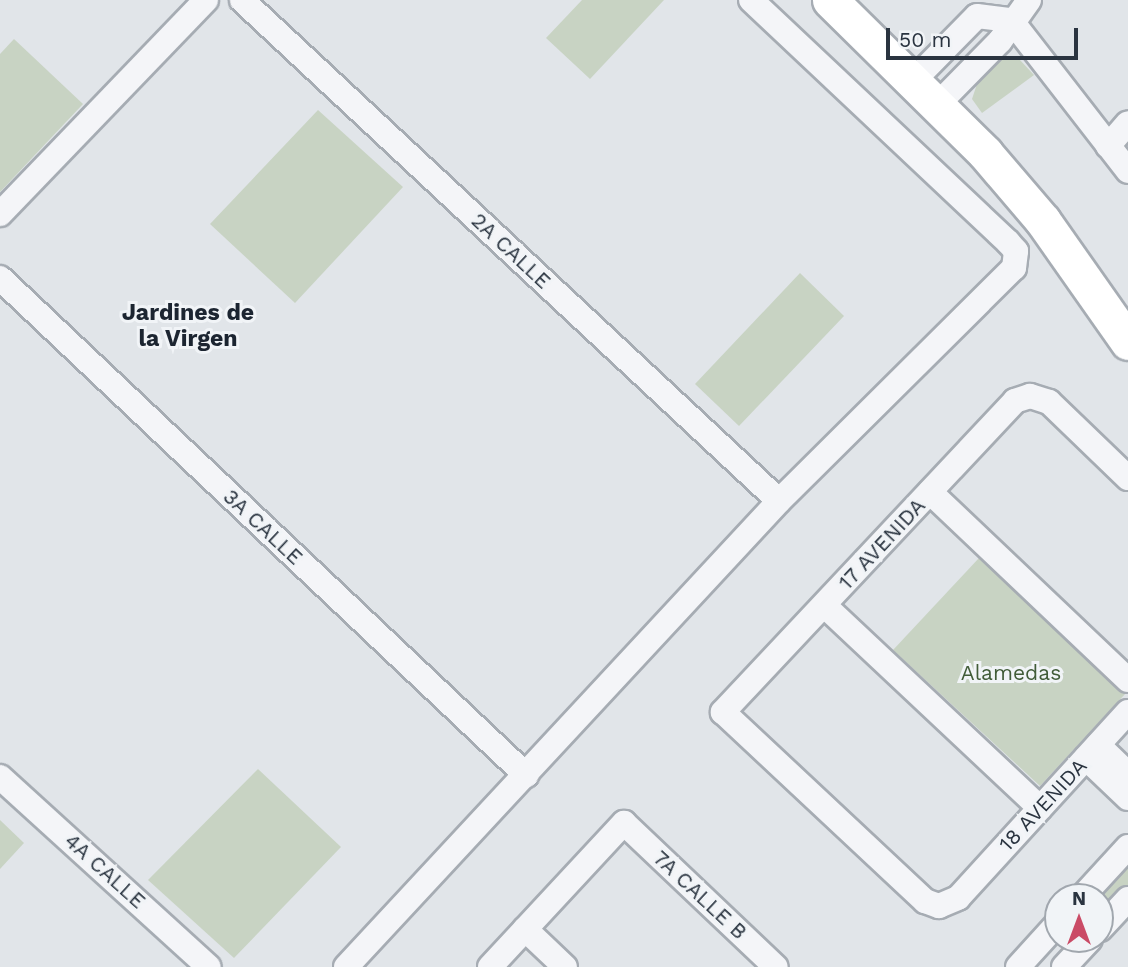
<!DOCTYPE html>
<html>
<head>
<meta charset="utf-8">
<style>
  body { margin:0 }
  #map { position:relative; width:1128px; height:967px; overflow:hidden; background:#e1e5e9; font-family:"Work Sans",sans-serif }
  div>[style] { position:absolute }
  .green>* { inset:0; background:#c8d3c3 }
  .roads { filter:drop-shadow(2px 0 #a6acb3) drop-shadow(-2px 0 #a6acb3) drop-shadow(0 2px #a6acb3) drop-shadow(0 -2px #a6acb3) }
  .minor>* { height:24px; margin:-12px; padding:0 12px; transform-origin:12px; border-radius:12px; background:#f4f5f8 }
  .secondary>* { height:35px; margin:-17.5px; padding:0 17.5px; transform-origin:17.5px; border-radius:17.5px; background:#fff }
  span { translate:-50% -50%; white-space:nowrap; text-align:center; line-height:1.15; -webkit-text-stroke:6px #f1f4f7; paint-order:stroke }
  .street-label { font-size:21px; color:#2a3440 }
  .park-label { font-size:21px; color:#415c38 }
  .neighbourhood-label { font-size:23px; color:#1c2531; font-weight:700 }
  .north { position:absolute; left:1044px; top:883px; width:70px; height:70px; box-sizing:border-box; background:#f1f4f7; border:2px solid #a1a7ae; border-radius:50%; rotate:0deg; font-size:19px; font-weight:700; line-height:28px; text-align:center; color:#2a3440 }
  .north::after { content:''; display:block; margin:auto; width:24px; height:32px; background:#ca4b66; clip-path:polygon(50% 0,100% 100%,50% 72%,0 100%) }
  .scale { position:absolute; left:886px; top:28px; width:192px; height:32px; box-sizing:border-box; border:4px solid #2a3440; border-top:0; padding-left:9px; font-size:21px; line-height:24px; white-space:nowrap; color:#2a3440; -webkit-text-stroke:5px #f1f4f7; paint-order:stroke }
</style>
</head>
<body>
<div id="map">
  <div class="green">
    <i style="clip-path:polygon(582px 0,664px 0,590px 79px,546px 38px)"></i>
    <i style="clip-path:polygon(14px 39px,83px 104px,0 192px,0 54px)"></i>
    <i style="clip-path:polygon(1019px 59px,1034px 75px,982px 113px,972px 99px,978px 81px,999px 60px)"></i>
    <i style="clip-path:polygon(318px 110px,403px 187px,295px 303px,210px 224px)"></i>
    <i style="clip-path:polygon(800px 273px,844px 316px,739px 426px,695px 384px)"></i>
    <i style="clip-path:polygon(979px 558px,1126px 693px,1040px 786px,893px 650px)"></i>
    <i style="clip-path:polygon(258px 769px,341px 847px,234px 958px,148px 880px)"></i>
    <i style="clip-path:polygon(0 820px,24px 843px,0 869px)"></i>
    <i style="clip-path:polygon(1128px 854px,1128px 891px,1100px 922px,1100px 897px,1088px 897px)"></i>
  </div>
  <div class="roads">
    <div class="minor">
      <i style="left:242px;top:0;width:734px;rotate:43.01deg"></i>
      <i style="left:915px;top:79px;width:88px;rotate:-45.5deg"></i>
      <i style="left:977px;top:16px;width:34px;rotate:7deg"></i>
      <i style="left:1011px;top:20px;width:191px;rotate:52.2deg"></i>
      <i style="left:938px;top:104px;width:88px;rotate:-45.5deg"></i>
      <i style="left:1000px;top:41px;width:50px;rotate:-54.7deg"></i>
      <i style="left:1108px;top:146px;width:30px;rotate:-49deg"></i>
      <i style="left:0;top:214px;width:297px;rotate:-46.1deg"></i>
      <i style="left:0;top:278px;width:724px;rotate:43.38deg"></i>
      <i style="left:1128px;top:478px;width:110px;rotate:-136.1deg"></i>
      <i style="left:1049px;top:402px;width:20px;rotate:-162deg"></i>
      <i style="left:1030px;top:396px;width:16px;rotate:162deg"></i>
      <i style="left:1015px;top:401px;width:427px;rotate:133.2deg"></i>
      <i style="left:723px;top:712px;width:277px;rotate:43.1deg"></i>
      <i style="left:925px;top:901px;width:15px;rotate:20deg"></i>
      <i style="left:939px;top:906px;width:21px;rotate:-23deg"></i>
      <i style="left:958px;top:898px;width:252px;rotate:-47.6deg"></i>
      <i style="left:930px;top:492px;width:273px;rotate:43.5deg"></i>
      <i style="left:825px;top:606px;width:295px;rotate:43.2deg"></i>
      <i style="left:1098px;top:745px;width:42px;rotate:44deg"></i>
      <i style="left:1086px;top:758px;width:58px;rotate:43.6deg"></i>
      <i style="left:0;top:777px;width:282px;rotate:42.3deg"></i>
      <i style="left:1082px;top:897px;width:68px;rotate:-47.4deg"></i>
      <i style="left:525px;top:929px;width:55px;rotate:43.5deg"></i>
      <i style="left:1100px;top:929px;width:41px;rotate:-47deg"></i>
      <i style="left:346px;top:967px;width:636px;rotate:-47.1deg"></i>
      <i style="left:779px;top:501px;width:331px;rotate:-44.8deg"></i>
      <i style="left:1014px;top:268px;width:17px;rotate:-83deg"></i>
      <i style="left:1016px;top:251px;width:12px;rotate:-132deg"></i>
      <i style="left:1008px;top:242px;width:353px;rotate:-136.7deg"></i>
      <i style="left:490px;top:967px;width:197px;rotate:-47.1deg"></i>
      <i style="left:624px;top:823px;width:209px;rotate:43.5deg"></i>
      <i style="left:1018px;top:967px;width:59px;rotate:-47.7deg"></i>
      <i style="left:1064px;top:967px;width:38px;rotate:-47deg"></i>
    </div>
    <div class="secondary">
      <i style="left:830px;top:0;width:218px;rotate:44.6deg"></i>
      <i style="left:985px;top:153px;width:89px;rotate:49.5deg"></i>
      <i style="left:1043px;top:221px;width:148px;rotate:54.9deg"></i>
    </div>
  </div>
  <div class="street-label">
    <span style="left:511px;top:251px;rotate:43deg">2A CALLE</span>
    <span style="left:263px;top:527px;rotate:43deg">3A CALLE</span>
    <span style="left:882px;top:544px;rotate:-47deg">17 AVENIDA</span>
    <span style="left:1043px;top:805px;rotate:-47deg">18 AVENIDA</span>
    <span style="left:105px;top:871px;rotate:42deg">4A CALLE</span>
    <span style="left:700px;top:895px;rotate:43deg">7A CALLE B</span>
  </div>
  <div class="park-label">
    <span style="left:1011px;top:673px">Alamedas</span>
  </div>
  <div class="neighbourhood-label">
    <span style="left:188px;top:326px">Jardines de<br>la Virgen</span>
  </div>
  <div class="north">N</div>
  <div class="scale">50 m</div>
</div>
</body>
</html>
